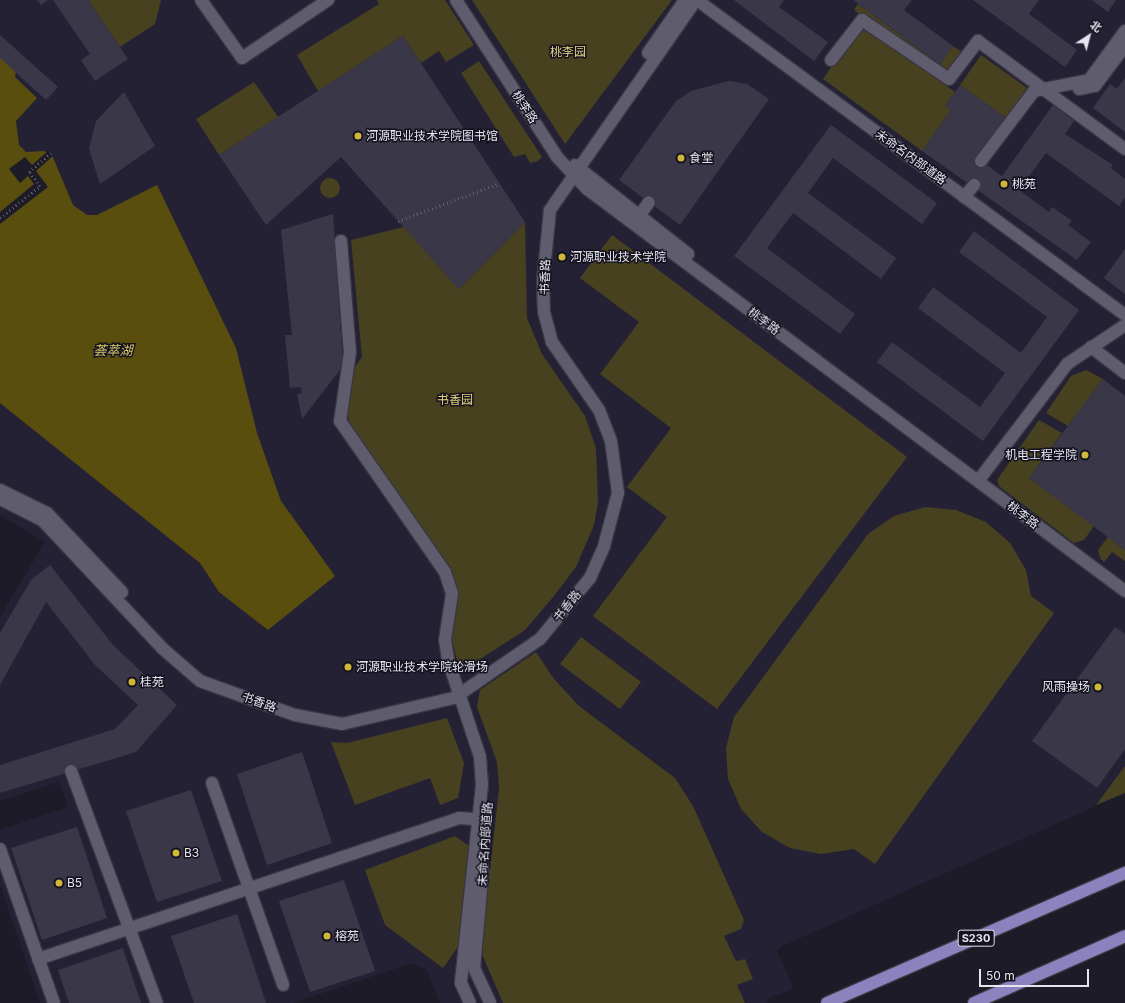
<!DOCTYPE html>
<html>
<head>
<meta charset="utf-8">
<style>
  body { margin:0 }
  #map { position:relative; width:1125px; height:1003px; overflow:hidden; background:#1d1b28; font-family:Inter,"Noto Sans SC",sans-serif }
  div>[style] { position:absolute }
  .built>* { inset:0; background:#242135 }
  .green>* { inset:0; background:#484120 }
  .round { border-radius:50% }
  .water>* { inset:0; background:#594e0e }
  .pier>* { inset:0; background:#1d1b28 }
  .building>* { inset:0; background:#3a3848 }
  .street-tunnel>* { height:12px; margin-top:-6px; transform-origin:0; background:repeating-linear-gradient(90deg,#3b3946 0 12px,transparent 0 18px) }
  .path>* { height:2.5px; margin-top:-1.25px; transform-origin:0; background:repeating-linear-gradient(90deg,#605e6a 0 1px,transparent 0 4px) }
  .roads { filter:drop-shadow(1px 0 #383742) drop-shadow(-1px 0 #383742) drop-shadow(0 1px #383742) drop-shadow(0 -1px #383742) }
  .street>* { height:12px; margin:-6px; padding:0 6px; transform-origin:6px; border-radius:6px; background:#5f5d6d }
  .primary>* { height:12px; margin:-6px; padding:0 6px; transform-origin:6px; border-radius:6px; background:#8c83be }
  .dots>* { width:11px; height:11px; translate:-50% -50%; box-sizing:border-box; border:2px solid #14121f; border-radius:50% }
  span { translate:-50% -50%; white-space:nowrap; text-align:center; line-height:1.15; -webkit-text-stroke:3px #14121f; paint-order:stroke }
  .shield-label span { padding:1px 3px; background:#14121f; border:1px solid; border-radius:3px; -webkit-text-stroke-width:0 }
  .shield-label { font-size:11px; color:#e6e5ef; font-weight:700 }
  .park-label { font-size:12px; color:#e5d57c }
  .street-label { font-size:12px; color:#e6e5ef }
  .poi-label { font-size:12px; color:#e6e5ef }
  .left { translate:0 -50%; text-align:left }
  .right { translate:-100% -50%; text-align:right }
  .water-label { font-size:13px; color:#d6c66e; font-style:italic }
  .north { position:absolute; left:1069px; top:16px; width:40px; height:40px; -webkit-text-stroke:3px #14121f; paint-order:stroke; rotate:36deg; font-size:11px; font-weight:700; line-height:16px; text-align:center; color:#e6e5ef }
  .north::after { content:''; display:block; margin:auto; width:14px; height:18px; background:#e6e5ef; clip-path:polygon(50% 0,100% 100%,50% 72%,0 100%) }
  .scale { position:absolute; left:979px; top:969px; width:110px; height:18px; box-sizing:border-box; border:2px solid #e6e5ef; border-top:0; padding-left:5px; font-size:12px; line-height:14px; white-space:nowrap; color:#e6e5ef; -webkit-text-stroke:3px #14121f; paint-order:stroke }
</style>
</head>
<body>
<div id="map">
  <div class="built">
    <i style="clip-path:polygon(0 0,1125px 0,1125px 793px,780px 947px,777px 951px,793px 986px,791px 990px,766px 999px,768px 1003px,440px 1003px,427px 970px,413px 963px,293px 1003px,40px 1003px,0 885px,0 830px,68px 807px,59px 782px,0 801px,0 617px,45px 542px,0 515px)"></i>
  </div>
  <div class="green">
    <i style="clip-path:polygon(88px 0,161px 0,155px 24px,120px 47px)"></i>
    <i style="clip-path:polygon(377px 0,445px 0,474px 45px,446px 62px,439px 51px,421px 63px,403px 36px,318px 91px,297px 55px,379px 4px)"></i>
    <i style="clip-path:polygon(472px 0,672px 0,565px 144px)"></i>
    <i style="clip-path:polygon(858px 4px,940px 64px,953px 46px,962px 52px,945px 75px,854px 10px)"></i>
    <i style="clip-path:polygon(861px 25px,955px 92px,945px 106px,951px 110px,922px 151px,823px 79px)"></i>
    <i style="clip-path:polygon(981px 55px,1027px 88px,1006px 118px,960px 85px)"></i>
    <i style="clip-path:polygon(479px 61px,542px 157px,538px 161px,530px 163px,525px 154px,514px 157px,461px 73px)"></i>
    <i style="clip-path:polygon(254px 82px,278px 117px,219px 155px,196px 119px)"></i>
    <i class="round" style="left:320px;top:178px;width:20px;height:20px"></i>
    <i style="clip-path:polygon(525px 222px,527px 318px,542px 354px,585px 416px,596px 448px,598px 503px,594px 525px,576px 567px,554px 596px,525px 630px,460px 672px,452px 640px,458px 594px,452px 570px,349px 423px,347px 405px,352px 371px,362px 357px,351px 240px,404px 227px,459px 289px)"></i>
    <i style="clip-path:polygon(612px 235px,907px 457px,717px 709px,593px 616px,667px 517px,627px 487px,671px 428px,600px 374px,639px 322px,580px 278px)"></i>
    <i style="clip-path:polygon(1086px 370px,1103px 379px,1068px 426px,1046px 413px,1071px 376px)"></i>
    <i style="clip-path:polygon(1039px 420px,1062px 433px,1029px 478px,1094px 526px,1084px 540px,1074px 543px,999px 486px,997px 480px)"></i>
    <i style="clip-path:polygon(925px 507px,956px 510px,986px 522px,1010px 543px,1026px 570px,1031px 596px,1054px 613px,875px 864px,854px 849px,821px 854px,790px 848px,762px 832px,741px 809px,728px 779px,726px 748px,734px 717px,868px 534px,894px 516px)"></i>
    <i style="clip-path:polygon(1108px 537px,1125px 550px,1125px 561px,1112px 552px,1104px 562px,1100px 558px,1098px 550px)"></i>
    <i style="clip-path:polygon(581px 637px,641px 682px,620px 709px,560px 664px)"></i>
    <i style="clip-path:polygon(536px 652px,554px 679px,579px 706px,675px 778px,693px 806px,744px 920px,741px 929px,724px 936px,736px 961px,745px 959px,753px 979px,737px 985px,745px 1003px,503px 1003px,481px 952px,499px 788px,497px 762px,477px 707px,480px 690px)"></i>
    <i style="clip-path:polygon(447px 718px,464px 763px,458px 798px,440px 805px,430px 778px,355px 805px,331px 742px,347px 743px)"></i>
    <i style="clip-path:polygon(1125px 766px,1125px 793px,1096px 805px)"></i>
    <i style="clip-path:polygon(455px 836px,472px 848px,460px 944px,443px 968px,385px 925px,365px 870px)"></i>
  </div>
  <div class="water">
    <i style="clip-path:polygon(0 43px,18px 59px,15px 77px,37px 98px,16px 121px,19px 145px,26px 152px,44px 151px,52px 155px,73px 205px,87px 215px,97px 215px,157px 185px,236px 348px,257px 433px,281px 501px,335px 576px,268px 630px,219px 592px,200px 563px,0 403px)"></i>
  </div>
  <div class="pier">
    <i style="clip-path:polygon(48px 151px,54px 155px,36px 171px,48px 187px,0 224px,0 212px,34px 184px,28px 176px,20px 183px,9px 169px,25px 157px,32px 165px)"></i>
  </div>
  <div class="building">
    <i style="clip-path:polygon(37px 0,48px 0,41px 5px)"></i>
    <i style="clip-path:polygon(53px 0,88px 0,128px 59px,95px 81px,81px 60px,90px 54px)"></i>
    <i style="clip-path:polygon(734px 0,784px 0,779px 7px,828px 42px,814px 61px)"></i>
    <i style="clip-path:polygon(853px 0,912px 0,904px 10px,953px 46px,940px 64px)"></i>
    <i style="clip-path:polygon(973px 0,1039px 0,1029px 14px,1077px 50px,1065px 67px)"></i>
    <i style="clip-path:polygon(1092px 0,1116px 0,1108px 12px)"></i>
    <i style="clip-path:polygon(0 35px,58px 87px,46px 100px,0 58px)"></i>
    <i style="clip-path:polygon(403px 36px,525px 222px,459px 289px,341px 157px,266px 225px,219px 155px)"></i>
    <i style="clip-path:polygon(1125px 78px,1125px 132px,1093px 108px,1110px 84px,1117px 89px)"></i>
    <i style="clip-path:polygon(729px 81px,747px 84px,769px 99px,680px 225px,619px 180px,676px 101px,691px 91px)"></i>
    <i style="clip-path:polygon(960px 85px,1006px 118px,977px 158px,1002px 176px,1053px 105px,1074px 121px,1065px 134px,1113px 165px,1111px 168px,1125px 179px,1125px 197px,1119px 206px,1046px 153px,1019px 190px,1049px 212px,1052px 207px,1072px 221px,1068px 225px,1091px 242px,1077px 260px,922px 151px,951px 110px,945px 106px)"></i>
    <i style="clip-path:polygon(124px 92px,155px 146px,100px 184px,89px 149px,96px 121px)"></i>
    <i style="clip-path:polygon(831px 125px,937px 203px,922px 224px,833px 158px,808px 193px,896px 258px,881px 279px,793px 213px,767px 248px,855px 314px,840px 334px,734px 256px)"></i>
    <i style="clip-path:polygon(333px 214px,343px 366px,302px 419px,297px 394px,302px 393px,301px 387px,290px 388px,285px 335px,292px 335px,281px 230px)"></i>
    <i style="clip-path:polygon(974px 231px,1079px 310px,983px 441px,877px 362px,892px 342px,980px 407px,1005px 373px,918px 308px,933px 287px,1021px 353px,1047px 317px,959px 252px)"></i>
    <i style="clip-path:polygon(1125px 249px,1125px 294px,1104px 278px)"></i>
    <i style="clip-path:polygon(1103px 379px,1125px 396px,1125px 550px,1029px 478px)"></i>
    <i style="clip-path:polygon(50px 565px,113px 645px,177px 705px,136px 752px,0 793px,0 765px,115px 729px,138px 705px,95px 665px,46px 602px,0 685px,0 633px,31px 580px)"></i>
    <i style="clip-path:polygon(1115px 627px,1125px 634px,1125px 749px,1097px 788px,1032px 741px)"></i>
    <i style="clip-path:polygon(302px 752px,332px 843px,267px 865px,237px 774px)"></i>
    <i style="clip-path:polygon(191px 790px,222px 881px,157px 902px,126px 811px)"></i>
    <i style="clip-path:polygon(77px 827px,107px 918px,42px 940px,11px 848px)"></i>
    <i style="clip-path:polygon(344px 880px,375px 971px,310px 992px,279px 901px)"></i>
    <i style="clip-path:polygon(237px 914px,266px 1003px,194px 1003px,171px 936px)"></i>
    <i style="clip-path:polygon(123px 948px,141px 1003px,69px 1003px,58px 970px)"></i>
  </div>
  <div class="street-tunnel">
    <i style="left:974px;top:185px;width:23px;rotate:-56deg"></i>
  </div>
  <div class="path">
    <i style="left:0;top:218px;width:51px;rotate:-38.7deg"></i>
    <i style="left:40px;top:186px;width:18px;rotate:-128deg"></i>
    <i style="left:29px;top:172px;width:30px;rotate:-41deg"></i>
    <i style="left:398px;top:221px;width:107px;rotate:-20.3deg"></i>
  </div>
  <div class="roads">
    <div class="street">
      <i style="left:201px;top:0;width:71px;rotate:54.7deg"></i>
      <i style="left:242px;top:58px;width:104px;rotate:-34deg"></i>
      <i style="left:456px;top:0;width:187px;rotate:57.2deg"></i>
      <i style="left:557px;top:157px;width:44px;rotate:46.8deg"></i>
      <i style="left:587px;top:189px;width:672px;rotate:36.77deg"></i>
      <i style="left:697px;top:0;width:531px;rotate:36.35deg"></i>
      <i style="left:648px;top:53px;width:65px;rotate:-55.1deg"></i>
      <i style="left:831px;top:60px;width:51px;rotate:-52.2deg"></i>
      <i style="left:862px;top:20px;width:105px;rotate:34.1deg"></i>
      <i style="left:949px;top:79px;width:48px;rotate:-52.7deg"></i>
      <i style="left:978px;top:41px;width:182px;rotate:36.3deg"></i>
      <i style="left:1079px;top:89px;width:16px;rotate:-11deg"></i>
      <i style="left:1095px;top:86px;width:50px;rotate:-53.1deg"></i>
      <i style="left:981px;top:161px;width:88px;rotate:-52.9deg"></i>
      <i style="left:1034px;top:91px;width:56px;rotate:-11.3deg"></i>
      <i style="left:1089px;top:80px;width:61px;rotate:-53.7deg"></i>
      <i style="left:575px;top:165px;width:144px;rotate:38.2deg"></i>
      <i style="left:964px;top:197px;width:16px;rotate:-50deg"></i>
      <i style="left:635px;top:222px;width:24px;rotate:-55deg"></i>
      <i style="left:341px;top:241px;width:111px;rotate:85.4deg"></i>
      <i style="left:350px;top:352px;width:70px;rotate:98.2deg"></i>
      <i style="left:340px;top:421px;width:184px;rotate:55.2deg"></i>
      <i style="left:445px;top:572px;width:23px;rotate:72deg"></i>
      <i style="left:452px;top:594px;width:47px;rotate:98.7deg"></i>
      <i style="left:445px;top:640px;width:20px;rotate:81deg"></i>
      <i style="left:448px;top:660px;width:102px;rotate:71.7deg"></i>
      <i style="left:480px;top:757px;width:28px;rotate:86deg"></i>
      <i style="left:482px;top:785px;width:199px;rotate:96.1deg"></i>
      <i style="left:461px;top:983px;width:22px;rotate:66deg"></i>
      <i style="left:1091px;top:347px;width:43px;rotate:37.4deg"></i>
      <i style="left:978px;top:481px;width:147px;rotate:-52.7deg"></i>
      <i style="left:1067px;top:364px;width:70px;rotate:-33.9deg"></i>
      <i style="left:0;top:490px;width:52px;rotate:26.1deg"></i>
      <i style="left:47px;top:513px;width:109px;rotate:46.5deg"></i>
      <i style="left:0;top:499px;width:47px;rotate:26.6deg"></i>
      <i style="left:42px;top:520px;width:175px;rotate:46.8deg"></i>
      <i style="left:162px;top:648px;width:50px;rotate:41deg"></i>
      <i style="left:200px;top:681px;width:101px;rotate:19.7deg"></i>
      <i style="left:295px;top:715px;width:48px;rotate:10.8deg"></i>
      <i style="left:342px;top:724px;width:115px;rotate:-13.1deg"></i>
      <i style="left:454px;top:698px;width:104px;rotate:-34.5deg"></i>
      <i style="left:540px;top:639px;width:79px;rotate:-50.7deg"></i>
      <i style="left:590px;top:578px;width:35px;rotate:-66deg"></i>
      <i style="left:604px;top:546px;width:55px;rotate:-75.2deg"></i>
      <i style="left:618px;top:493px;width:52px;rotate:-97.7deg"></i>
      <i style="left:611px;top:441px;width:33px;rotate:-111deg"></i>
      <i style="left:599px;top:410px;width:83px;rotate:-124.7deg"></i>
      <i style="left:552px;top:342px;width:31px;rotate:-105deg"></i>
      <i style="left:544px;top:312px;width:31px;rotate:-92deg"></i>
      <i style="left:543px;top:281px;width:71px;rotate:-84.4deg"></i>
      <i style="left:550px;top:210px;width:256px;rotate:-55.2deg"></i>
      <i style="left:71px;top:771px;width:247px;rotate:69.7deg"></i>
      <i style="left:212px;top:783px;width:214px;rotate:70.6deg"></i>
      <i style="left:0;top:849px;width:163px;rotate:70.7deg"></i>
      <i style="left:483px;top:868px;width:100px;rotate:95.1deg"></i>
      <i style="left:474px;top:968px;width:38px;rotate:65deg"></i>
      <i style="left:38px;top:959px;width:444px;rotate:-18.5deg"></i>
      <i style="left:459px;top:818px;width:27px;rotate:4deg"></i>
    </div>
    <div class="primary">
      <i style="left:827px;top:1003px;width:325px;rotate:-23.6deg"></i>
      <i style="left:974px;top:1003px;width:165px;rotate:-23.9deg"></i>
    </div>
  </div>
  <div class="dots">
    <i style="left:358px;top:136px;background:#cfb837"></i>
    <i style="left:681px;top:158px;background:#cfb837"></i>
    <i style="left:1004px;top:184px;background:#cfb837"></i>
    <i style="left:562px;top:257px;background:#cfb837"></i>
    <i style="left:1085px;top:455px;background:#cfb837"></i>
    <i style="left:348px;top:667px;background:#cfb837"></i>
    <i style="left:132px;top:682px;background:#cfb837"></i>
    <i style="left:1098px;top:687px;background:#cfb837"></i>
    <i style="left:176px;top:853px;background:#cfb837"></i>
    <i style="left:59px;top:883px;background:#cfb837"></i>
    <i style="left:327px;top:936px;background:#cfb837"></i>
  </div>
  <div class="shield-label">
    <span style="left:976px;top:938px">S230</span>
  </div>
  <div class="park-label">
    <span style="left:568px;top:52px">桃李园</span>
    <span style="left:455px;top:400px">书香园</span>
  </div>
  <div class="street-label">
    <span style="left:525px;top:107px;rotate:57deg">桃李路</span>
    <span style="left:911px;top:157px;rotate:36deg">未命名内部道路</span>
    <span style="left:545px;top:277px;rotate:-88deg">书香路</span>
    <span style="left:764px;top:321px;rotate:37deg">桃李路</span>
    <span style="left:1023px;top:515px;rotate:37deg">桃李路</span>
    <span style="left:567px;top:606px;rotate:-51deg">书香路</span>
    <span style="left:259px;top:702px;rotate:20deg">书香路</span>
    <span style="left:485px;top:844px;rotate:-86deg">未命名内部道路</span>
  </div>
  <div class="poi-label">
    <span class="left" style="left:366px;top:136px">河源职业技术学院图书馆</span>
    <span class="left" style="left:689px;top:158px">食堂</span>
    <span class="left" style="left:1012px;top:184px">桃苑</span>
    <span class="left" style="left:570px;top:257px">河源职业技术学院</span>
    <span class="right" style="left:1077px;top:455px">机电工程学院</span>
    <span class="left" style="left:356px;top:667px">河源职业技术学院轮滑场</span>
    <span class="left" style="left:140px;top:682px">桂苑</span>
    <span class="right" style="left:1090px;top:687px">风雨操场</span>
    <span class="left" style="left:184px;top:853px">B3</span>
    <span class="left" style="left:67px;top:883px">B5</span>
    <span class="left" style="left:335px;top:936px">榕苑</span>
  </div>
  <div class="water-label">
    <span style="left:113px;top:350px">荟萃湖</span>
  </div>
  <div class="north">北</div>
  <div class="scale">50 m</div>
</div>
</body>
</html>
